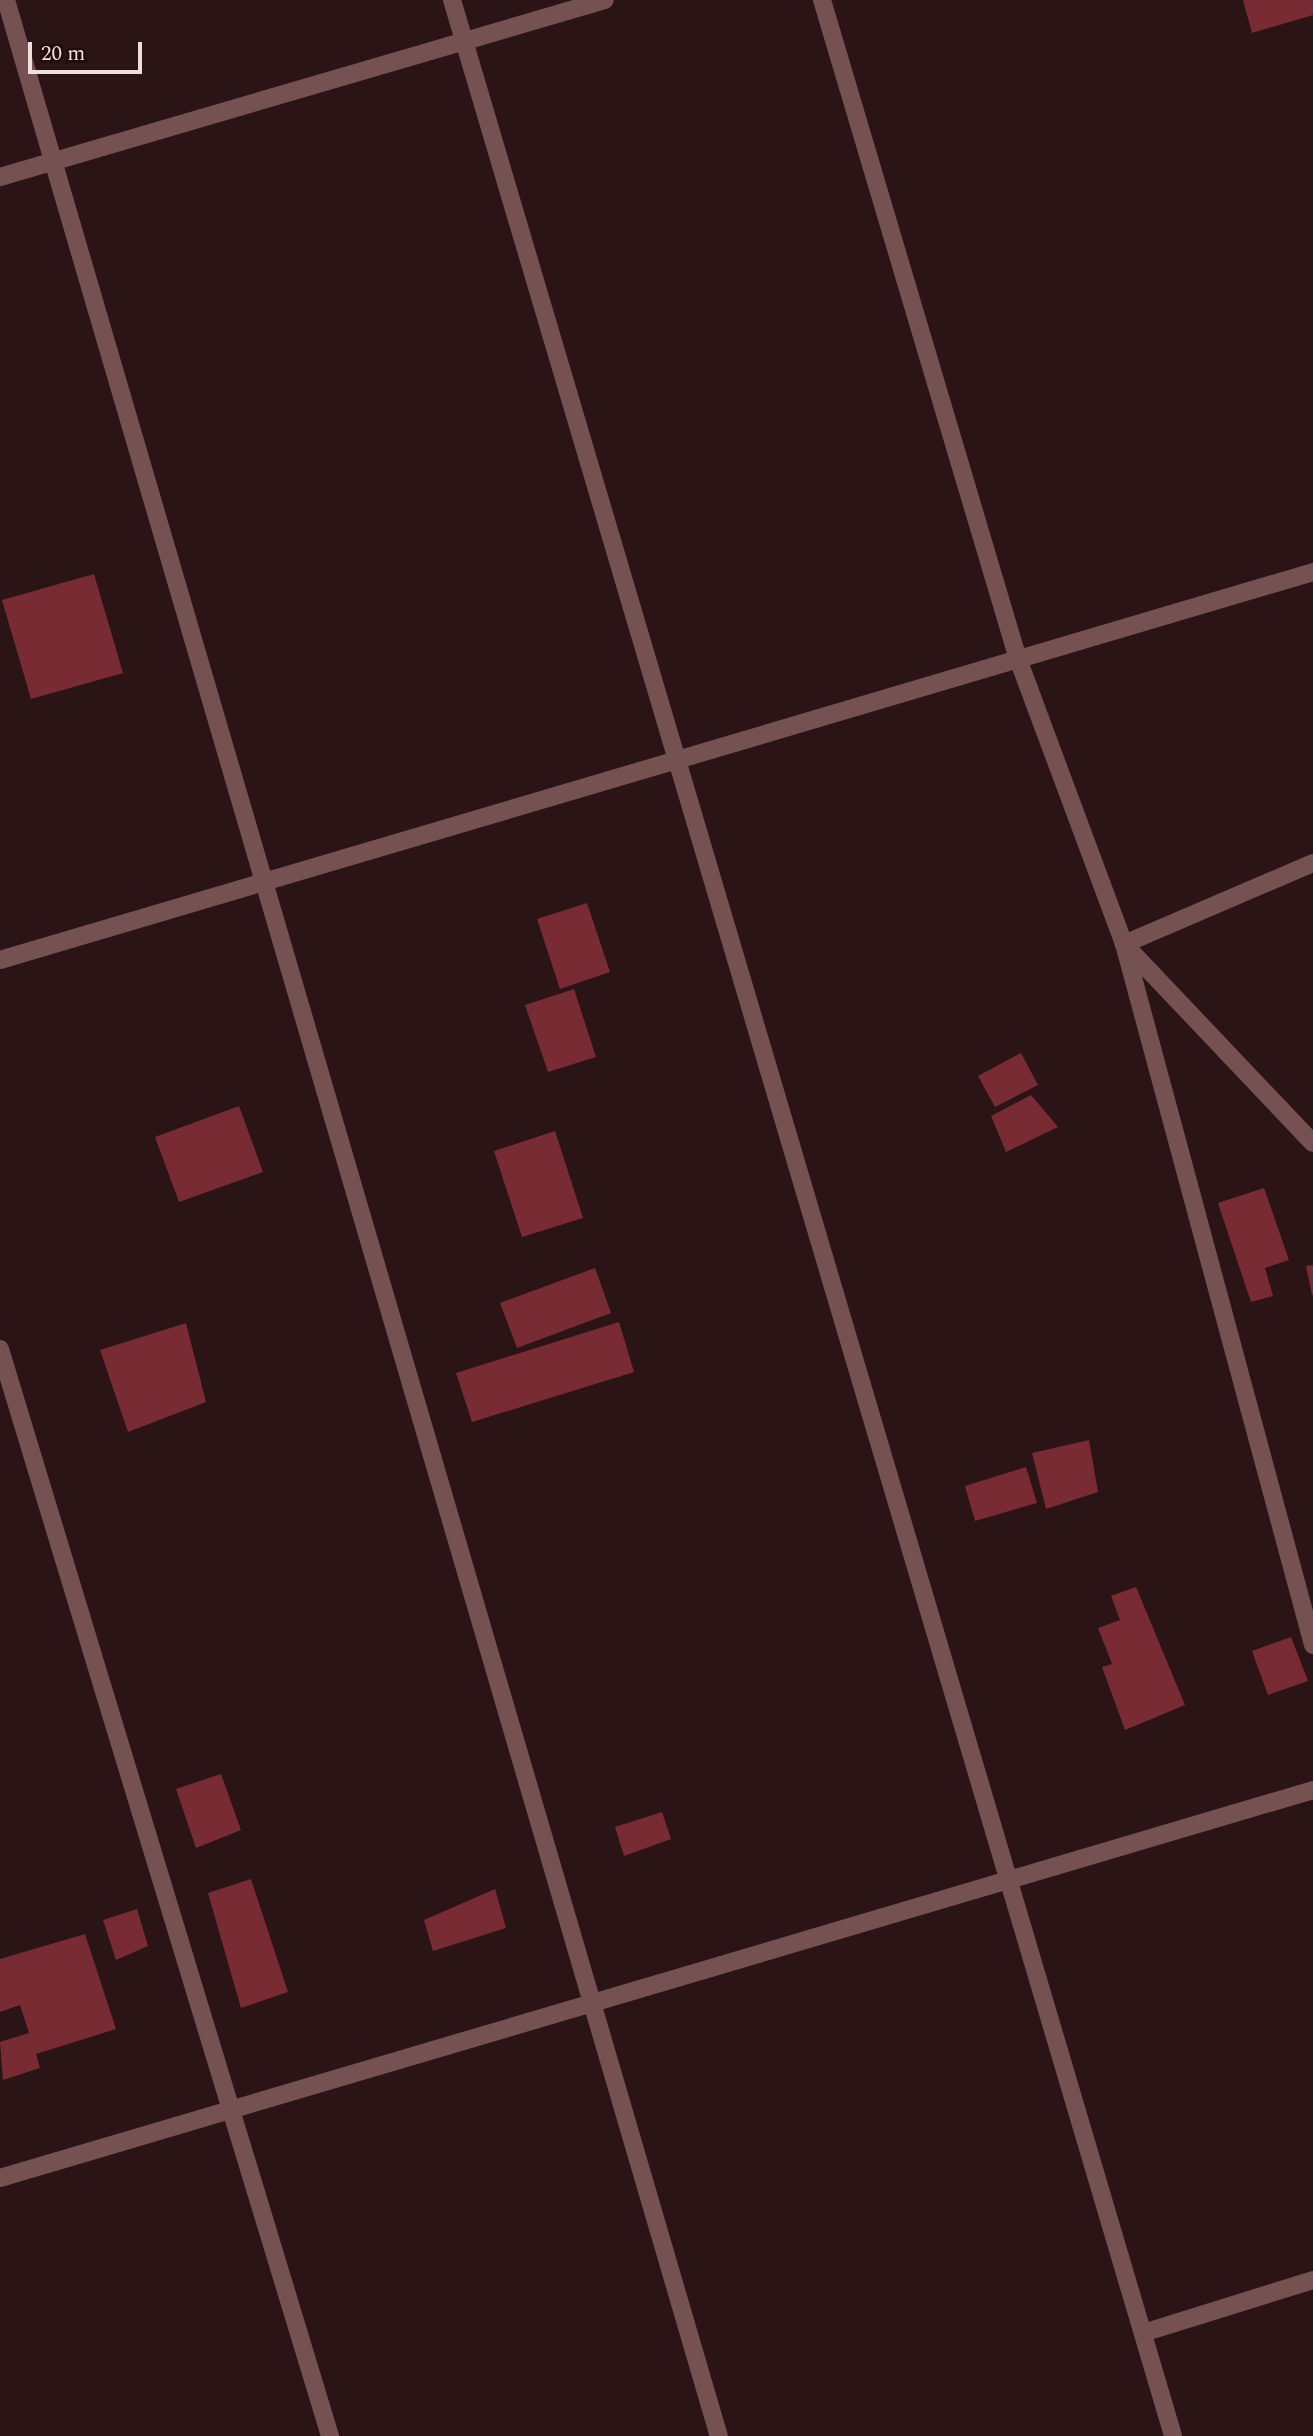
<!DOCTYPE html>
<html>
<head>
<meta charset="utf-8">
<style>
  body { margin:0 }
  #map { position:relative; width:1313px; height:2436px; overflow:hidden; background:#2b1415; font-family:Spectral,serif }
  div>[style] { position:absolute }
  .building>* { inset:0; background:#792b34 }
  .street>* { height:18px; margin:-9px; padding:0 9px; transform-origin:9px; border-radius:9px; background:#755152 }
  span { translate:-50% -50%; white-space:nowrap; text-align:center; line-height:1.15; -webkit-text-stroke:6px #210b0d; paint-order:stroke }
  .scale { position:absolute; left:28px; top:42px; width:114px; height:32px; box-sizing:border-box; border:4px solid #efdede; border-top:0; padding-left:9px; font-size:21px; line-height:24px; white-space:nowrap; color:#efdede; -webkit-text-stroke:5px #210b0d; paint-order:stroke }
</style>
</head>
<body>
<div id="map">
  <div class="building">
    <i style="clip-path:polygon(1243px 0,1313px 0,1313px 15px,1252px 33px)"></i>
    <i style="clip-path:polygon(94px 574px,123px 673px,31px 699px,2px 600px)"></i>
    <i style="clip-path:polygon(587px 903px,610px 972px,560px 989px,537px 919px)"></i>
    <i style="clip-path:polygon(574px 989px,596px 1057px,548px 1072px,525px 1005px)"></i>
    <i style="clip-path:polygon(1021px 1053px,1038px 1085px,995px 1107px,978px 1076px)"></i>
    <i style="clip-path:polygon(1031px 1095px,1058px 1127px,1006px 1152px,991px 1116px)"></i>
    <i style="clip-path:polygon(239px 1106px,263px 1172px,179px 1202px,155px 1137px)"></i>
    <i style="clip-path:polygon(555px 1131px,583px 1218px,522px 1237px,494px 1151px)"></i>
    <i style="clip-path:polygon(1264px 1188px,1289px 1260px,1265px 1268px,1273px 1296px,1251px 1302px,1218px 1203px)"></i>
    <i style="clip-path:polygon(1313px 1265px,1313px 1295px,1312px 1295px,1306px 1266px)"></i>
    <i style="clip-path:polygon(595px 1268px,611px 1313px,517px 1348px,500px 1303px)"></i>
    <i style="clip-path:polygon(619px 1322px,634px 1372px,472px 1422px,456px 1373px)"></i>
    <i style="clip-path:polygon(186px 1323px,206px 1402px,128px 1432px,100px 1350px)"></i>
    <i style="clip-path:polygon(1089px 1440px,1098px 1492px,1046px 1509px,1032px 1453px)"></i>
    <i style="clip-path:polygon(1026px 1467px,1037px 1503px,975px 1521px,965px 1486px)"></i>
    <i style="clip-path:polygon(1136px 1587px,1185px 1705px,1125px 1730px,1102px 1667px,1112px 1664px,1098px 1628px,1120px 1620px,1111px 1596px)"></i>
    <i style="clip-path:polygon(1291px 1637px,1308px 1681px,1268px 1695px,1252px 1651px)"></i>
    <i style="clip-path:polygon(221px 1774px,241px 1830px,196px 1848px,176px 1789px)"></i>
    <i style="clip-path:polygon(662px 1812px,671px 1839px,624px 1856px,615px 1827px)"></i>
    <i style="clip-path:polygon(251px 1879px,288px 1992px,241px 2008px,208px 1893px)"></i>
    <i style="clip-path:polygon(495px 1889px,506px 1928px,433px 1951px,424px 1920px)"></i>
    <i style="clip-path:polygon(137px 1909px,148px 1946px,116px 1960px,103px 1920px)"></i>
    <i style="clip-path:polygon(85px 1934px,116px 2029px,36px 2054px,40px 2068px,3px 2080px,0 2042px,29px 2033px,20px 2005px,0 2012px,0 1959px)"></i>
  </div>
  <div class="street">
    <i style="left:6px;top:0;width:2538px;rotate:73.69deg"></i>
    <i style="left:452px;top:0;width:2540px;rotate:73.51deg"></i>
    <i style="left:822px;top:0;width:688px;rotate:73.44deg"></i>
    <i style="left:1018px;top:659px;width:304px;rotate:69.6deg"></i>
    <i style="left:1124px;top:944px;width:726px;rotate:74.91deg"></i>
    <i style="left:0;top:177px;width:630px;rotate:-16.31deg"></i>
    <i style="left:1313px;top:863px;width:206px;rotate:156.8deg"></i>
    <i style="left:1124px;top:944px;width:274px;rotate:46.5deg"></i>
    <i style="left:0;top:960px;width:1369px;rotate:-16.46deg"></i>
    <i style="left:0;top:1349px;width:1136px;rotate:73.11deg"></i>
    <i style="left:0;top:2178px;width:1369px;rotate:-16.46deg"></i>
    <i style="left:1143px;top:2333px;width:178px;rotate:-17.3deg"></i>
  </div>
  <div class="scale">20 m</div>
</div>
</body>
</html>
